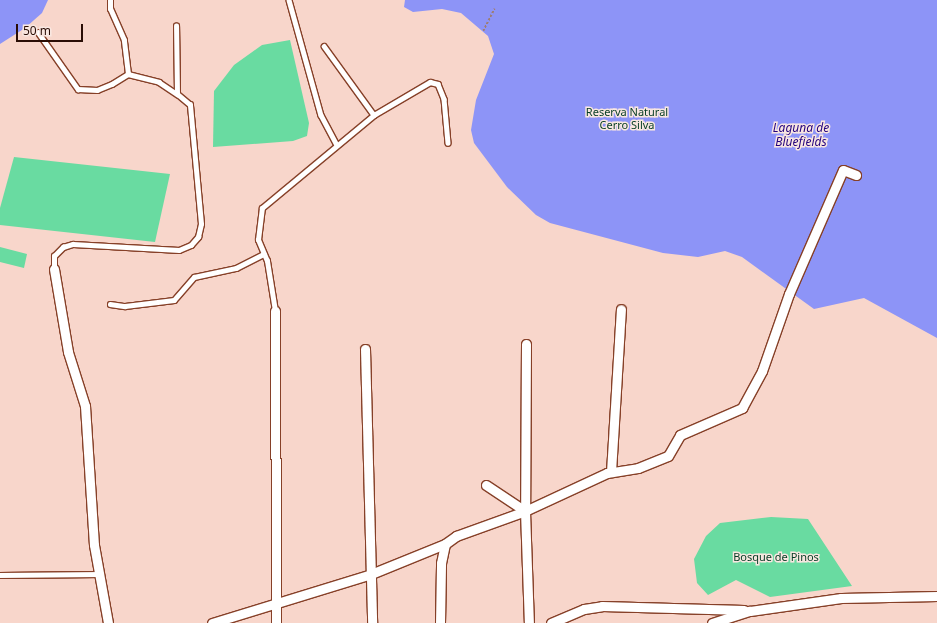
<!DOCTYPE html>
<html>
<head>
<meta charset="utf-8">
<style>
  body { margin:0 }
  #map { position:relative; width:937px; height:623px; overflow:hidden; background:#f8d6cb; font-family:"Noto Sans",sans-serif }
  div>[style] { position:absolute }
  .green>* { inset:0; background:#69dba1 }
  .water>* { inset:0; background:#8d94f7 }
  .path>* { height:1.5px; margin-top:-0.75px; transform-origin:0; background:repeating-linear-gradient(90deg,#9d7d74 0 2px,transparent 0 4px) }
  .roads { filter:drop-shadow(1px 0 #864028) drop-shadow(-1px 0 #864028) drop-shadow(0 1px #864028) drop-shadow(0 -1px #864028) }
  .service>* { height:4.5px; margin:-2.25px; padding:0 2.25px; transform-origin:2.25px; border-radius:2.25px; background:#fff }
  .minor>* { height:9px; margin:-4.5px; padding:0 4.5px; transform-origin:4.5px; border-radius:4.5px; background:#fff }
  span { translate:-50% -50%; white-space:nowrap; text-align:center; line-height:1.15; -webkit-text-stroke:3px #f9e7e1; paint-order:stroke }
  .park-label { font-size:11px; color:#033b23 }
  .water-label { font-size:12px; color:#24027e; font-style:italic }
  .scale { position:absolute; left:16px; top:24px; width:67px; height:18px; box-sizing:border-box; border:2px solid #2a0d05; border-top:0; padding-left:5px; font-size:12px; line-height:14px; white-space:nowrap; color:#2a0d05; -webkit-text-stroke:3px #f9e7e1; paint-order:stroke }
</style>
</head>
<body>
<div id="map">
  <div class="green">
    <i style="clip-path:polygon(290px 40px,309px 123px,307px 136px,293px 141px,213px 147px,214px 91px,234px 65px,262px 45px)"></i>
    <i style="clip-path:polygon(14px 157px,170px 174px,155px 242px,0 225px,0 208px)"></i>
    <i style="clip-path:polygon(0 247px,27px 254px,24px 268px,0 262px)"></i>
    <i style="clip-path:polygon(771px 517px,808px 519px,852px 586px,770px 597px,736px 580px,708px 595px,697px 583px,694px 559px,706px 536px,720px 523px)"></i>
  </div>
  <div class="water">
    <i style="clip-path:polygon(0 0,48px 0,42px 13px,25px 28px,0 44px)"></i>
    <i style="clip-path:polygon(405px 0,937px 0,937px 338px,864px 298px,814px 309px,742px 257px,725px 251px,698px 257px,663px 253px,550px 223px,536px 215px,507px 187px,474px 143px,471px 130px,476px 100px,494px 54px,488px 36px,461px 13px,442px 9px,413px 12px,404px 7px)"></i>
  </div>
  <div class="path">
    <i style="left:483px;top:31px;width:25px;rotate:-63deg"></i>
  </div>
  <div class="roads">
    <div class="service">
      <i style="left:289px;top:0;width:119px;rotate:74.5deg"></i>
      <i style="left:321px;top:115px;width:34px;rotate:62deg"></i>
      <i style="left:38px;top:32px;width:70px;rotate:54.9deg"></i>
      <i style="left:78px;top:89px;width:19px;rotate:3deg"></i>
      <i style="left:97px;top:90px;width:16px;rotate:-22deg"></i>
      <i style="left:112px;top:84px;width:19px;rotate:-32deg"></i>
      <i style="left:128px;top:74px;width:34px;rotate:-97deg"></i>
      <i style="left:124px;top:40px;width:34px;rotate:-114deg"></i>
      <i style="left:110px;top:9px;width:9px;rotate:-90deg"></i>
      <i style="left:324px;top:46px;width:85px;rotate:54.1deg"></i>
      <i style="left:374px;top:115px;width:65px;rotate:-30.5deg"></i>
      <i style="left:430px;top:82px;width:8px;rotate:14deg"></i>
      <i style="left:438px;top:84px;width:16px;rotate:68deg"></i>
      <i style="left:444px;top:99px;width:44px;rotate:84.8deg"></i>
      <i style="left:128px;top:74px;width:32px;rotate:14deg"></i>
      <i style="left:159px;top:82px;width:22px;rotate:34deg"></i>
      <i style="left:177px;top:94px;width:68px;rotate:-90.8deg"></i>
      <i style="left:54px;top:269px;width:13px;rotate:-90deg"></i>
      <i style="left:54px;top:256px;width:13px;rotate:-45deg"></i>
      <i style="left:63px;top:247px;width:10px;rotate:-17deg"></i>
      <i style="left:73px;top:244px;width:106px;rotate:3.2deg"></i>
      <i style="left:179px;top:250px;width:13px;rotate:-23deg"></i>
      <i style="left:191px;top:245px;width:11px;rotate:-49deg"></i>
      <i style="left:198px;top:237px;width:13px;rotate:-77deg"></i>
      <i style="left:201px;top:224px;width:120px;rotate:-95.3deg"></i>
      <i style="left:190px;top:105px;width:17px;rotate:-140deg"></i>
      <i style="left:110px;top:304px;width:15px;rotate:8deg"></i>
      <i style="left:125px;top:306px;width:49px;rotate:-7deg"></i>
      <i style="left:174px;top:300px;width:30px;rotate:-49deg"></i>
      <i style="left:194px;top:277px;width:43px;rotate:-12.1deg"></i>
      <i style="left:236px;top:268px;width:31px;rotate:-27deg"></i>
      <i style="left:275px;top:311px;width:51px;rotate:-99.1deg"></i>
      <i style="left:267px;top:261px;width:23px;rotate:-113deg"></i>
      <i style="left:258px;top:240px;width:32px;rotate:-83deg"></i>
      <i style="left:262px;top:208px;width:146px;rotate:-39.7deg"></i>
      <i style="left:0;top:575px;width:99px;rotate:-0.6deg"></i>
    </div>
    <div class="minor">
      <i style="left:54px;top:269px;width:84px;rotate:80.4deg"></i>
      <i style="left:68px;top:352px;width:57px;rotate:72.5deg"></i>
      <i style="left:85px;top:406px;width:139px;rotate:86.3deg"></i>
      <i style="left:94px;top:545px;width:79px;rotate:79.8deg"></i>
      <i style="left:275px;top:311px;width:312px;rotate:89.8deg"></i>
      <i style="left:526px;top:344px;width:167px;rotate:90.3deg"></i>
      <i style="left:525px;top:511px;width:112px;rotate:88deg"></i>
      <i style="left:365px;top:349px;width:274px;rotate:88.5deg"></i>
      <i style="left:611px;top:472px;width:163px;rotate:-86.5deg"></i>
      <i style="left:486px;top:485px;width:47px;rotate:33.7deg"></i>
      <i style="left:212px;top:623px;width:166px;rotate:-17.1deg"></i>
      <i style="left:371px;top:574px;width:80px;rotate:-22.1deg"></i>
      <i style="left:440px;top:623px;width:60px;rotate:-89deg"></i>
      <i style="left:441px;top:563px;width:19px;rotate:-78deg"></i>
      <i style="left:445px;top:544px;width:14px;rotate:-36deg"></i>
      <i style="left:456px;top:536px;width:73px;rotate:-19.9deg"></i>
      <i style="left:525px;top:511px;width:90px;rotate:-24.9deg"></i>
      <i style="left:607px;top:473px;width:31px;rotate:-9deg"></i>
      <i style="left:638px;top:468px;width:32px;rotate:-22deg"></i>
      <i style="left:668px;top:456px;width:24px;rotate:-60deg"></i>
      <i style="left:680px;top:435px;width:68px;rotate:-23.5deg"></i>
      <i style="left:742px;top:408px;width:42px;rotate:-61.6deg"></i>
      <i style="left:762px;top:371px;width:82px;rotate:-70.7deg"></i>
      <i style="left:789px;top:294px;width:135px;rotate:-66.5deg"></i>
      <i style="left:843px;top:170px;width:14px;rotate:21deg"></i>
      <i style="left:551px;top:623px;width:36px;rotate:-23deg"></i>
      <i style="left:584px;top:609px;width:18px;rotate:-9deg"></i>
      <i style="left:602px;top:606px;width:142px;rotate:1.6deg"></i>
      <i style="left:712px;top:623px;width:40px;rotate:-18deg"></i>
      <i style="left:750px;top:611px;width:92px;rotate:-8.1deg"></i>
      <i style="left:841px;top:598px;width:96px;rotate:-1.2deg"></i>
    </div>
  </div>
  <div class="park-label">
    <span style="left:627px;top:119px">Reserva Natural<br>Cerro Silva</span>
    <span style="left:776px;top:557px">Bosque de Pinos</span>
  </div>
  <div class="water-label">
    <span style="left:801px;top:135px">Laguna de<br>Bluefields</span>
  </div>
  <div class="scale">50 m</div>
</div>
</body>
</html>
